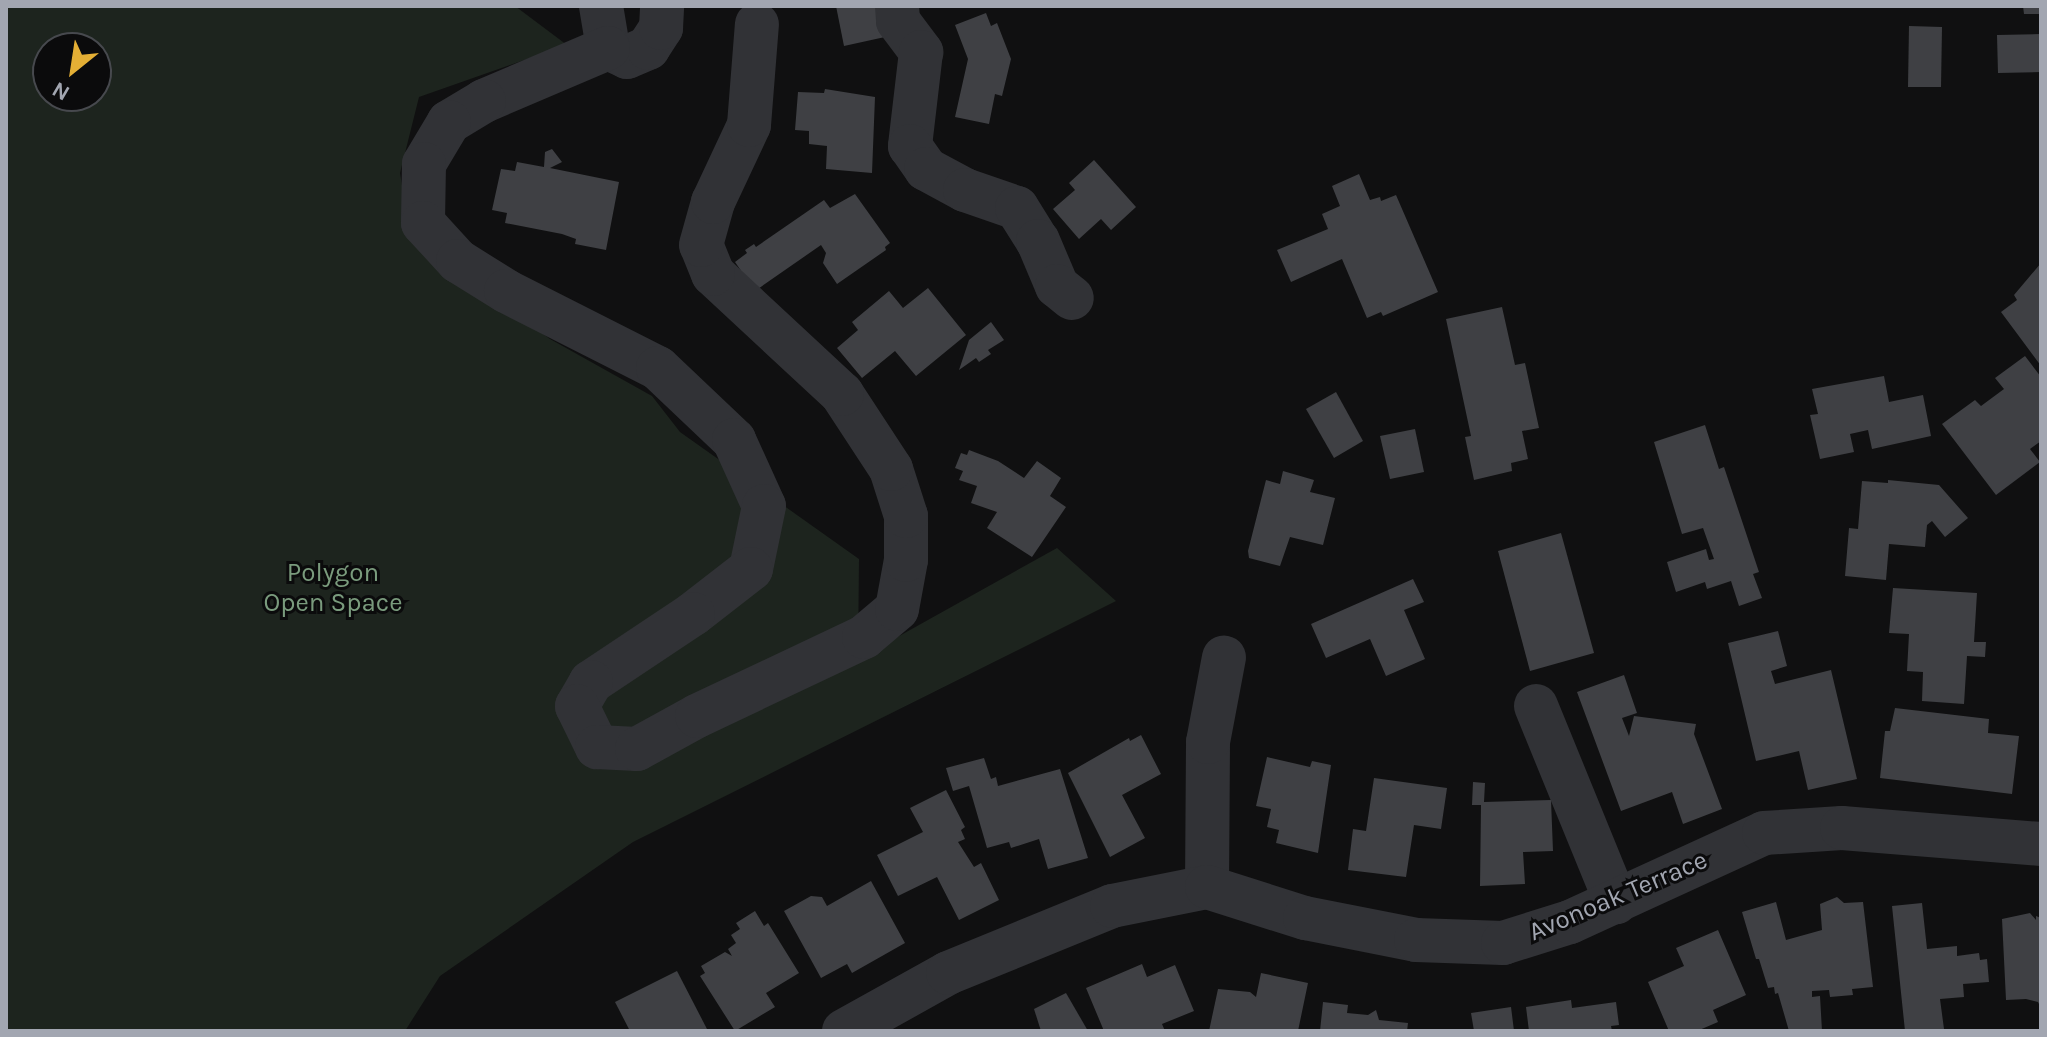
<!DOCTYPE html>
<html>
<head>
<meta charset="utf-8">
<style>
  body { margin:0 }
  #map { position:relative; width:2047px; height:1037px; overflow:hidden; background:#101011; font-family:Karla,sans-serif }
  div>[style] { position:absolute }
  .green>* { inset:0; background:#1d241e }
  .building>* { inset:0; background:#3f4044 }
  .minor>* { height:44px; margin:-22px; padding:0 22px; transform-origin:22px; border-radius:22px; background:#313236 }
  span { translate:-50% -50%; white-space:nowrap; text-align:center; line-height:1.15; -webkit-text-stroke:6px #0b0b0c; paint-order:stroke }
  .park-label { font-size:26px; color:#7a9b7d }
  .street-label { font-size:26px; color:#a2a6b1 }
  .frame { position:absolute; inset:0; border:8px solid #a2a6b1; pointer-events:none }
  .north { position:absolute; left:32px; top:32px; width:80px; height:80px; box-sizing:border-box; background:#0b0b0c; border:2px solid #47494e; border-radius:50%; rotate:210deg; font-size:22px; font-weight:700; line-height:32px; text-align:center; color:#a2a6b1 }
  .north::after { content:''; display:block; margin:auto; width:28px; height:36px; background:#e4af35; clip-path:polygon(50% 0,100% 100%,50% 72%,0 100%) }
</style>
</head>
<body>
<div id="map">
  <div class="green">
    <i style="clip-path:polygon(evenodd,6px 6px,515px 6px,567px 45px,419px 97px,400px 173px,411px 240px,550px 339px,652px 396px,680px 432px,859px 559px,858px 659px,1057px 548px,1116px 601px,633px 842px,440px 976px,405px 1031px,6px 1031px,6px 6px,48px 48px,96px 48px,96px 96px,48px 96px,48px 48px)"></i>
  </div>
  <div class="building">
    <i style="clip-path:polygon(836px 6px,878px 6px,885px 37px,844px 46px)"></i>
    <i style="clip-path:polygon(2023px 6px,2041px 6px,2041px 14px,2024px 14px)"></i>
    <i style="clip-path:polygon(986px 13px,991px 26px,997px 23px,1011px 59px,1002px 96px,995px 94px,989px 124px,955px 117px,968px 59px,955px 25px)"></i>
    <i style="clip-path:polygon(1909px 26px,1942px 27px,1941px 87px,1908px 87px)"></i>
    <i style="clip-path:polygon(2041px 34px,2041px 72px,1998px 73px,1997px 35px)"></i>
    <i style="clip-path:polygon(825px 89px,875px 97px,872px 173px,826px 169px,827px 146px,809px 144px,809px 131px,795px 130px,798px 92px,824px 93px)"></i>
    <i style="clip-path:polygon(552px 149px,562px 162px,550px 168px,619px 182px,606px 250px,575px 244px,576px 239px,562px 234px,505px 223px,507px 213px,492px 210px,501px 169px,515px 171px,517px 162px,544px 167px,545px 152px)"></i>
    <i style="clip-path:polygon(1094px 160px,1136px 207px,1111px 230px,1101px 219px,1079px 239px,1053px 209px,1075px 190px,1069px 183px)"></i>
    <i style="clip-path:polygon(1359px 174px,1370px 200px,1380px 197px,1381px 201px,1396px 195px,1438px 292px,1383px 316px,1381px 312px,1367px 318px,1342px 259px,1291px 282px,1277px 250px,1328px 229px,1322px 214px,1340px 206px,1332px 186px)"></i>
    <i style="clip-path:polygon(855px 194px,890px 243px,885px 247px,886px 250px,837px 284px,823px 263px,826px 253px,821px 245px,755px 291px,735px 262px,747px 253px,745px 250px,754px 244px,756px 247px,824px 200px,830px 208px)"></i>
    <i style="clip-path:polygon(2041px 263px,2041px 366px,2001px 312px,2017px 300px,2014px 295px)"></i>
    <i style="clip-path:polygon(928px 288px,966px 335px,916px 376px,895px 351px,862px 378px,837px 348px,858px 330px,852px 322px,889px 291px,903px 308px)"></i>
    <i style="clip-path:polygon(1502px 307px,1515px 365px,1525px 363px,1539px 428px,1522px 431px,1528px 459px,1511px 463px,1512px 471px,1474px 480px,1465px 437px,1471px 436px,1446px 319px)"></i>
    <i style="clip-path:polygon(991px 322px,1004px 340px,988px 350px,991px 354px,979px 362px,976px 358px,959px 370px,969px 340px)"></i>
    <i style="clip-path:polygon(2025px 356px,2041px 377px,2041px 441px,2030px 449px,2040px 462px,1996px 495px,1942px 424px,1975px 400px,1981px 406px,2004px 389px,1995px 378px)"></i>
    <i style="clip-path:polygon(1884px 376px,1889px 402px,1923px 395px,1931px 436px,1872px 449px,1868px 430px,1850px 434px,1854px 452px,1820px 459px,1810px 415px,1818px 414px,1812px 389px)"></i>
    <i style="clip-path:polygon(1336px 392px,1363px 441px,1334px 458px,1306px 409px)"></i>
    <i style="clip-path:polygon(1705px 425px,1719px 469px,1724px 467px,1759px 572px,1753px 574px,1762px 598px,1739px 606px,1731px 581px,1707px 589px,1705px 582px,1676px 592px,1667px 562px,1706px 549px,1709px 560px,1714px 559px,1703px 528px,1682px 534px,1654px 442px)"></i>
    <i style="clip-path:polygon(1415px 429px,1424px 472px,1390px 479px,1380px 436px)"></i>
    <i style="clip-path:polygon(969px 450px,998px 461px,1024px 478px,1037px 461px,1061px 478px,1050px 496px,1066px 507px,1032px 557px,987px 528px,997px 512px,971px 503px,977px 486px,959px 480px,963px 471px,955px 468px,961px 453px,967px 455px)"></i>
    <i style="clip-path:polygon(1283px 471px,1314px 480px,1310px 492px,1335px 498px,1323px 545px,1290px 537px,1280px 566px,1249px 558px,1248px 551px,1266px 480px,1280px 484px)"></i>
    <i style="clip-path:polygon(1888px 480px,1939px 485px,1968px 518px,1945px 537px,1932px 521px,1927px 525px,1925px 547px,1889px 544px,1886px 580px,1845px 576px,1849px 528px,1858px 529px,1862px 481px,1888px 483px)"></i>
    <i style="clip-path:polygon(1561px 533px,1594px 653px,1530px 671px,1498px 551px)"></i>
    <i style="clip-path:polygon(1413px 579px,1424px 602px,1404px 610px,1425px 659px,1386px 676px,1370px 639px,1326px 658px,1311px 624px)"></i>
    <i style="clip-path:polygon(1893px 588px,1977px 593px,1974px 642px,1986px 642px,1985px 657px,1967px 656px,1964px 704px,1922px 701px,1923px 672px,1907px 671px,1909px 634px,1889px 633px)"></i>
    <i style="clip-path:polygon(1778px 631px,1787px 666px,1771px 671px,1775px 684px,1831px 670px,1857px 779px,1808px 790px,1799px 751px,1756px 761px,1728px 643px)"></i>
    <i style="clip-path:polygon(1624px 675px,1637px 713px,1622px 718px,1629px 736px,1634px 716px,1696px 724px,1694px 734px,1722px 809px,1683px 824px,1672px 792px,1621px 811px,1577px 692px)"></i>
    <i style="clip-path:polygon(1895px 708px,1989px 719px,1988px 733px,2019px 736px,2012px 794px,1880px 778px,1885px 731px,1890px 731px)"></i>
    <i style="clip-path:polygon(1141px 735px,1161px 774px,1122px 795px,1145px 838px,1110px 857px,1068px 773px,1129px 738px,1130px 741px)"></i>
    <i style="clip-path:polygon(1267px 757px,1310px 767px,1312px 761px,1331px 765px,1318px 853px,1276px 843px,1279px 830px,1267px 827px,1271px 809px,1256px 806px)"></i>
    <i style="clip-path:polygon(984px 758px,991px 779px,996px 777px,998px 786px,1060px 769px,1088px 858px,1048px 869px,1039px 839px,1011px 848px,1009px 842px,987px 848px,969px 786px,953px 791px,946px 768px)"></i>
    <i style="clip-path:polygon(1374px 778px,1447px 788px,1441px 829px,1414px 825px,1406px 877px,1348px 870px,1353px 829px,1366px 831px)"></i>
    <i style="clip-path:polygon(1473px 782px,1485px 783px,1484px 802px,1551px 800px,1553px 851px,1523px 852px,1525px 884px,1480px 886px,1481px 805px,1472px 805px)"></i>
    <i style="clip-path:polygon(946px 790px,965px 827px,961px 830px,965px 839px,958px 842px,974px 867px,981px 863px,999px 900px,959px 920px,937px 877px,898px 896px,877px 855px,923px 832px,910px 808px)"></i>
    <i style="clip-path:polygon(871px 881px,905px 943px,852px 973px,847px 964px,821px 978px,784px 911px,811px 896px,822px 897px,827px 906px)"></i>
    <i style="clip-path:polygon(1837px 897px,1844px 903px,1863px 902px,1873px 987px,1852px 989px,1853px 995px,1830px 997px,1829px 990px,1812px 991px,1812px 997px,1820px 996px,1822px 1031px,1789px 1031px,1778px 993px,1775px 994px,1774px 987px,1768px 988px,1759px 959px,1756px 959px,1742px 912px,1776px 902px,1786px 940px,1822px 930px,1820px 904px)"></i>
    <i style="clip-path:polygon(1922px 903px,1927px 949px,1957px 946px,1957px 956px,1979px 953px,1980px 960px,1987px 959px,1989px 982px,1963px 984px,1964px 997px,1940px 999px,1944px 1029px,1905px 1031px,1892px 906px)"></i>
    <i style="clip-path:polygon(755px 911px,764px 926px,768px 923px,799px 973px,766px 993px,775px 1007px,735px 1031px,700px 976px,705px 973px,701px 966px,725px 952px,732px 956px,728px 949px,736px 943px,731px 935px,740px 929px,736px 923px)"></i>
    <i style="clip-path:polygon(2030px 913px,2036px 920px,2036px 916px,2041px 918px,2041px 1008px,2038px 1002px,2026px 999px,2006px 1000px,2002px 919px)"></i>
    <i style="clip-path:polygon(1718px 930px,1746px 995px,1713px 1010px,1718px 1022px,1697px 1031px,1669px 1031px,1648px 982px,1684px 966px,1676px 948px)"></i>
    <i style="clip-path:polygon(1142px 964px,1147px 977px,1175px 965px,1194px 1011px,1162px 1024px,1165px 1031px,1104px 1031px,1086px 988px)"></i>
    <i style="clip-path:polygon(677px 971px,708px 1031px,630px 1031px,615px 1002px)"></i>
    <i style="clip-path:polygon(1261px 973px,1308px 983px,1298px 1031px,1209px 1031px,1218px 989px,1250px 992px,1256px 997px)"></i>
    <i style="clip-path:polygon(1066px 993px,1088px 1031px,1041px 1031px,1034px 1009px)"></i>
    <i style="clip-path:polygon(1571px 1000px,1572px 1008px,1616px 1002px,1619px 1025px,1611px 1026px,1612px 1031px,1529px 1031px,1526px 1007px)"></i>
    <i style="clip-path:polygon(1323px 1002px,1348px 1005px,1347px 1013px,1368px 1015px,1376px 1010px,1379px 1020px,1408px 1023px,1407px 1031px,1320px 1031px)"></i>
    <i style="clip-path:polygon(1511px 1007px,1514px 1031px,1474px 1031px,1471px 1013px)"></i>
  </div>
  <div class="minor">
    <i style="left:601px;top:6px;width:43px;rotate:80.5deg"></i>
    <i style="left:608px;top:48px;width:21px;rotate:25deg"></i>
    <i style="left:627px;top:57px;width:23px;rotate:-23deg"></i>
    <i style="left:648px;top:48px;width:24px;rotate:-57deg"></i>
    <i style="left:661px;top:28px;width:22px;rotate:-87deg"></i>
    <i style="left:897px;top:6px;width:15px;rotate:86deg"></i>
    <i style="left:898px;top:21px;width:39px;rotate:53deg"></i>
    <i style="left:921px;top:52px;width:95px;rotate:96.7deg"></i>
    <i style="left:910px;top:146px;width:28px;rotate:55deg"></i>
    <i style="left:926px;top:169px;width:44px;rotate:28.3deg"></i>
    <i style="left:965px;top:190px;width:55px;rotate:19.1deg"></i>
    <i style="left:1017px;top:208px;width:39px;rotate:58deg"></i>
    <i style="left:1038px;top:241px;width:49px;rotate:67.1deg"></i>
    <i style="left:1057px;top:286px;width:19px;rotate:39deg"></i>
    <i style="left:608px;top:48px;width:135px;rotate:156.9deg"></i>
    <i style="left:484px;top:101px;width:41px;rotate:149deg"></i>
    <i style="left:449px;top:122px;width:49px;rotate:120.8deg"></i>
    <i style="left:424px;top:164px;width:59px;rotate:91deg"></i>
    <i style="left:423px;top:223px;width:52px;rotate:47.4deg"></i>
    <i style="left:458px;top:261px;width:57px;rotate:32deg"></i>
    <i style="left:506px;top:291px;width:170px;rotate:26.9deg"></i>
    <i style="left:658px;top:368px;width:105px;rotate:43.5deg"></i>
    <i style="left:734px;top:440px;width:72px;rotate:65.6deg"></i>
    <i style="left:764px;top:506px;width:64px;rotate:101.7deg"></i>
    <i style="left:751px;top:569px;width:73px;rotate:142.2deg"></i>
    <i style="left:693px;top:614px;width:123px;rotate:146.3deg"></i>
    <i style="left:591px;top:682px;width:28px;rotate:120deg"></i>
    <i style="left:577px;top:706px;width:46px;rotate:64deg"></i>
    <i style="left:597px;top:747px;width:40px;rotate:2.9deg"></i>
    <i style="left:637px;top:749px;width:68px;rotate:-28.8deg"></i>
    <i style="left:697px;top:716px;width:185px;rotate:-25.3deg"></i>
    <i style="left:864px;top:637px;width:43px;rotate:-40.3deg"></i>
    <i style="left:897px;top:609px;width:50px;rotate:-79.6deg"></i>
    <i style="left:906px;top:560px;width:44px;rotate:-90deg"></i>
    <i style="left:906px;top:516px;width:49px;rotate:-107.7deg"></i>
    <i style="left:891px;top:469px;width:90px;rotate:-123.2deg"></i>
    <i style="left:842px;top:394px;width:176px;rotate:-137.1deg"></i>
    <i style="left:713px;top:274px;width:31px;rotate:-112deg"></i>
    <i style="left:701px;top:245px;width:45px;rotate:-74.4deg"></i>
    <i style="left:713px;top:202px;width:85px;rotate:-64.9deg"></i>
    <i style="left:749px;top:125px;width:101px;rotate:-85.5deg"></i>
    <i style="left:1536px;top:706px;width:212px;rotate:67.8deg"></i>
    <i style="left:1207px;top:887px;width:145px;rotate:-89.6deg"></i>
    <i style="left:1208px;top:742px;width:86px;rotate:-79.3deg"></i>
    <i style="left:844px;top:1031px;width:119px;rotate:-29.1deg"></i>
    <i style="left:948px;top:973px;width:177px;rotate:-22.2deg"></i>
    <i style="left:1112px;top:906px;width:97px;rotate:-11.3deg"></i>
    <i style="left:1207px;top:887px;width:103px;rotate:17.6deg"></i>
    <i style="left:1305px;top:918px;width:113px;rotate:11.2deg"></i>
    <i style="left:1416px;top:940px;width:87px;rotate:2deg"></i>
    <i style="left:1503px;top:943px;width:70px;rotate:-17.4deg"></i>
    <i style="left:1570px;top:922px;width:213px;rotate:-24.6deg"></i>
    <i style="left:1764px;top:833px;width:78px;rotate:-3.7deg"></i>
    <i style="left:1842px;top:828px;width:200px;rotate:4.6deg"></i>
  </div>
  <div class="park-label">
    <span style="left:333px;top:588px">Polygon<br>Open Space</span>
  </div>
  <div class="street-label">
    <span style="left:1618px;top:896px;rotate:-23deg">Avonoak Terrace</span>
  </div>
  <div class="frame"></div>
  <div class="north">N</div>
</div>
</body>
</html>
